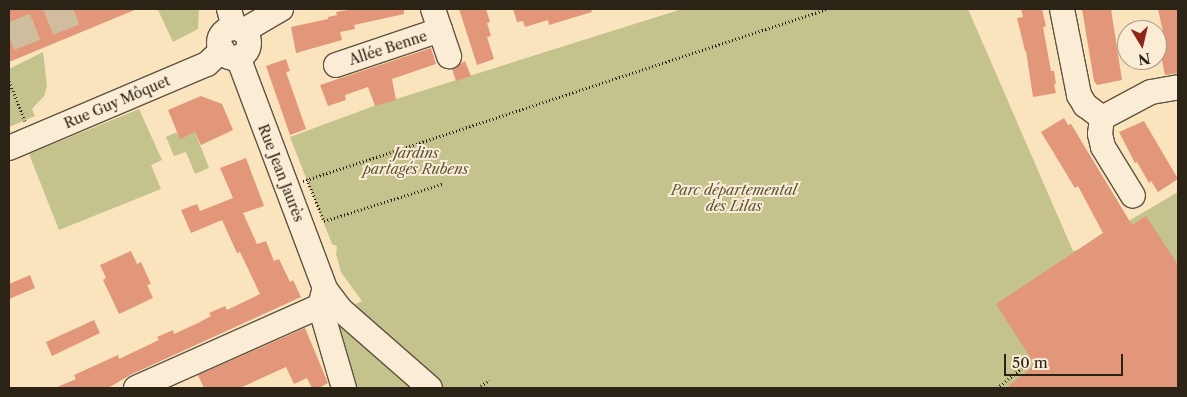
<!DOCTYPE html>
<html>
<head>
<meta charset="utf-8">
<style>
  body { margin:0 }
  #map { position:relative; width:1187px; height:397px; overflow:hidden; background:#f9e4be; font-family:"Libre Caslon Text",serif }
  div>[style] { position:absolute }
  .green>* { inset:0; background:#c4c28d }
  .building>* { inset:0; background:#e2967a }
  .highway-tunnel>* { height:28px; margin-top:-14px; transform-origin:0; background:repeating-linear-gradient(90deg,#d0bd9d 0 28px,transparent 0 42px) }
  .path>* { height:3px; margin-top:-1.5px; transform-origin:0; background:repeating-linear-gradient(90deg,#2c2317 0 1px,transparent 0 3.5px) }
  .roads { filter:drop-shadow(1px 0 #5f5341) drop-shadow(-1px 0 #5f5341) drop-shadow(0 1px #5f5341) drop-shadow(0 -1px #5f5341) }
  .minor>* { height:24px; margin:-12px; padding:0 12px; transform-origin:12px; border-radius:12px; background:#fbedd5 }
  .minor>.ring { margin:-12px; padding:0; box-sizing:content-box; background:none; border:24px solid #fbedd5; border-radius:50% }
  span { translate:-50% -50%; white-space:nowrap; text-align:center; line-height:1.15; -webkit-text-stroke:4px #fbedd5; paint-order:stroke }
  .street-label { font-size:14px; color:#2c2317 }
  .park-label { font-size:14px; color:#5a533a; font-style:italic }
  .frame { position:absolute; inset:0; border:10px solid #2c2317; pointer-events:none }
  .north { position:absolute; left:1117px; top:20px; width:50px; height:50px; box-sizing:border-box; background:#fbedd5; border:1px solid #a89c89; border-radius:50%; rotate:171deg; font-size:14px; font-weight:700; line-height:20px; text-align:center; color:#2c2317 }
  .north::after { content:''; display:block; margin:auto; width:18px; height:22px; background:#8f2418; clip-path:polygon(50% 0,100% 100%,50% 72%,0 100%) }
  .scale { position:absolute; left:1004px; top:354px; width:119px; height:22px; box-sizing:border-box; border:2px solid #2c2317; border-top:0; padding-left:6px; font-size:15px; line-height:18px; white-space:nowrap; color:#2c2317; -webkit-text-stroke:4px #fbedd5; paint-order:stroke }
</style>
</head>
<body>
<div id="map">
  <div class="green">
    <i style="clip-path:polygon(161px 9px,199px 9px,198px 29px,173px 42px,158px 10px)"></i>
    <i style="clip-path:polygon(682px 9px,968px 9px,1073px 251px,1081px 249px,1178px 192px,1178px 388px,349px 388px,327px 319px,362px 301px,341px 272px,336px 254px,337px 246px,332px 244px,290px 137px,374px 106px)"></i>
    <i style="clip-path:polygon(43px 52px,47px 86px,44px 96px,32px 109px,35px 116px,9px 127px,9px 69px)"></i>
    <i style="clip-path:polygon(139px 109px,162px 160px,151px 165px,161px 189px,59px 230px,29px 154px)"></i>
    <i style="clip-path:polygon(177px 132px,180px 138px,195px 132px,209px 168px,195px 174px,186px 152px,174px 156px,166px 137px)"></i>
  </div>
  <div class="building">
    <i style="clip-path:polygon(9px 9px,137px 9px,9px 62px)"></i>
    <i style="clip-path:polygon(354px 9px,404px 9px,404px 14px,354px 25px,355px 29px,340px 32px,342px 40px,296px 53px,291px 27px,328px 19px,328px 17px,337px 15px,336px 12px)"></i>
    <i style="clip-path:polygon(459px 9px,486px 9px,490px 22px,487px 23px,491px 36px,487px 37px,494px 59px,477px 65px)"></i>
    <i style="clip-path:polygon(513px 9px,591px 9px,592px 12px,549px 25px,548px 20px,525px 27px,523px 21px,517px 22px)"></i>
    <i style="clip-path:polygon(1021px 9px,1042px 9px,1046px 26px,1043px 27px,1051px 71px,1054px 71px,1056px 84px,1054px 84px,1056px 93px,1033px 97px,1026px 51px,1025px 51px,1017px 18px,1023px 17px)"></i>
    <i style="clip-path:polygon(1082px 9px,1111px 9px,1122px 80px,1097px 85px,1094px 81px)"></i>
    <i style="clip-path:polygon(1158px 9px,1178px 9px,1178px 73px,1165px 75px,1158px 42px,1165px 41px)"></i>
    <i style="clip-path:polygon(431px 48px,436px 64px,392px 79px,396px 100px,375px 106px,368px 87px,345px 95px,346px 100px,328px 106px,320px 85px)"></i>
    <i style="clip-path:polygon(286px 59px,290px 71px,286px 72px,306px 129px,290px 135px,266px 66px)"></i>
    <i style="clip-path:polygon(465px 61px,471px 76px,456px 81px,452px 69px)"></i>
    <i style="clip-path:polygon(201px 96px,222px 104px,233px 130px,201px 145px,195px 132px,180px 139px,168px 110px)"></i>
    <i style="clip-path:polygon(1064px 118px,1068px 125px,1071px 124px,1132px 225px,1146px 216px,1178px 265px,1178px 388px,1006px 388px,1035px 365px,996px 304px,1103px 233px,1078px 186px,1075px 188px,1041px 132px)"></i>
    <i style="clip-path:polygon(1144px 121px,1178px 179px,1158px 192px,1151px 181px,1149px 183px,1137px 162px,1135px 163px,1119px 132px)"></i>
    <i style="clip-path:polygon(246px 158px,264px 206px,243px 213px,257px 244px,266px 241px,274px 261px,279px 259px,290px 282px,293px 280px,301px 297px,130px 375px,108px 388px,55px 388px,76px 379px,74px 375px,118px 355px,119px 359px,159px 340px,157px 337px,173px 330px,174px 334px,198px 323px,211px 316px,209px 313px,225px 306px,227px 310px,260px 294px,240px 252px,237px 253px,222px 220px,191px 233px,181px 210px,197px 204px,200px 211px,233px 198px,220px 168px)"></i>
    <i style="clip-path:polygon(131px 251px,137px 264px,141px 262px,151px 284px,147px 285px,153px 298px,119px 314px,103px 280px,106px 278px,100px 265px)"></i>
    <i style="clip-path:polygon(30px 275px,35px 288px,9px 299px,9px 284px)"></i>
    <i style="clip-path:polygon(94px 320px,100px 333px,52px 356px,46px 342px)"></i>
    <i style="clip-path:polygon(305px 328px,328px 383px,319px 388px,312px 388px,307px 378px,294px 384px,286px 367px,240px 388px,204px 388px,198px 375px)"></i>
  </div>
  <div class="highway-tunnel">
    <i style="left:9px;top:37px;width:77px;rotate:-21.3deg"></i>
  </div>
  <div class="path">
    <i style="left:9px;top:81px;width:43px;rotate:68.2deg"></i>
    <i style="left:307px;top:179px;width:45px;rotate:68deg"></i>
    <i style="left:324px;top:221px;width:124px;rotate:-17.4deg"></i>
    <i style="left:303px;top:181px;width:552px;rotate:-18.17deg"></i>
    <i style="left:478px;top:388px;width:14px;rotate:-36deg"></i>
    <i style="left:997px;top:388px;width:40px;rotate:-39deg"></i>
  </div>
  <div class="roads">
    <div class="minor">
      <i style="left:229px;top:9px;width:20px;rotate:75deg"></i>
      <i style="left:433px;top:9px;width:50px;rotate:71.2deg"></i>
      <i style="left:1062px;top:9px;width:88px;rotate:78.8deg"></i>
      <i style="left:1079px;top:95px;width:12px;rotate:59deg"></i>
      <i style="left:1085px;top:105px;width:21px;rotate:37deg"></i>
      <i style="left:1102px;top:118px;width:55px;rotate:-28deg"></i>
      <i style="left:1151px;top:92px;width:27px;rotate:-10deg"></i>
      <i class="ring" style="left:219px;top:28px;width:6px;height:6px"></i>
      <i style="left:243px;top:31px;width:44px;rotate:-30.1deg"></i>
      <i style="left:238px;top:57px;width:248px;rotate:69.4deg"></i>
      <i style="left:325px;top:289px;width:26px;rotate:53deg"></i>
      <i style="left:341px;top:310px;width:118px;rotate:41.2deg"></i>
      <i style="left:336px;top:65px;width:110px;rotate:-18.6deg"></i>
      <i style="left:1102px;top:118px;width:16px;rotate:97deg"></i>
      <i style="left:1100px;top:134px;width:13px;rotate:77deg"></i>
      <i style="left:1103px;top:147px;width:57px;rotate:58.5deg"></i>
      <i style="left:9px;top:148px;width:215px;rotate:-23deg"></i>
      <i style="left:207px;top:64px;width:21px;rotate:-43deg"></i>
      <i style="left:324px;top:291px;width:16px;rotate:105deg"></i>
      <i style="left:320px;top:306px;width:85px;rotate:73.7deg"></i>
      <i style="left:136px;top:388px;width:201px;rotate:-24deg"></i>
    </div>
  </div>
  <div class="street-label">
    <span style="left:388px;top:48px;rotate:-18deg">Allée Benne</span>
    <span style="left:117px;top:102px;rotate:-23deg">Rue Guy Môquet</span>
    <span style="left:281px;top:173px;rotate:69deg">Rue Jean Jaurès</span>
  </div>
  <div class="park-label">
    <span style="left:416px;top:161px">Jardins<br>partagés Rubens</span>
    <span style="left:734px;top:198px">Parc départemental<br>des Lilas</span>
  </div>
  <div class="frame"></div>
  <div class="north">N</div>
  <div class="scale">50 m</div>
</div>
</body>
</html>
